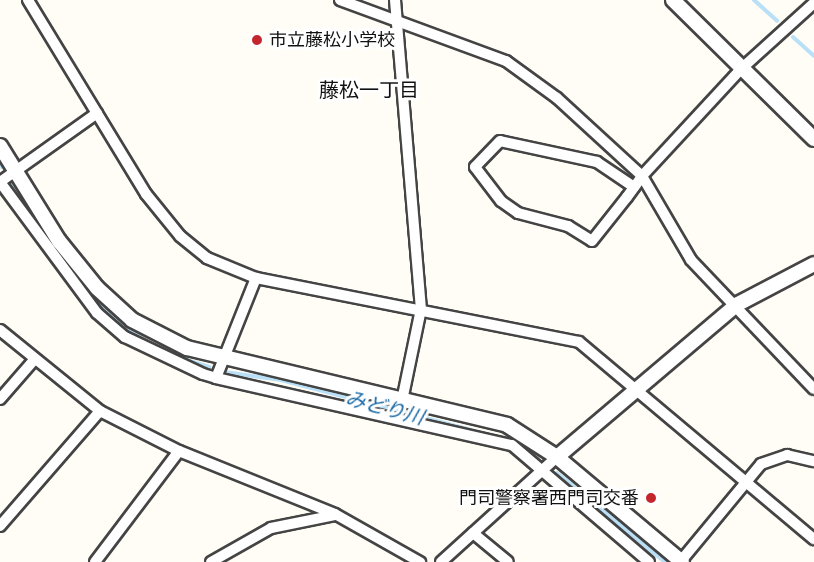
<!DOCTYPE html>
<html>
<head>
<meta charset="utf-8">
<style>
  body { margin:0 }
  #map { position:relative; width:814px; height:562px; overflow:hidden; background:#fffdf5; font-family:Lora,"Noto Sans JP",serif }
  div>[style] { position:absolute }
  .stream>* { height:4px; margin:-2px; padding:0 2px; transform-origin:2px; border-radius:2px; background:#b9e0f7 }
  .roads { filter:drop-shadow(2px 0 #444) drop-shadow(-2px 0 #444) drop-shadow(0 2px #444) drop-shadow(0 -2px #444) }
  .minor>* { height:10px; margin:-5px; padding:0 5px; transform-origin:5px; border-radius:5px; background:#fff }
  .tertiary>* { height:14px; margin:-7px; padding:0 7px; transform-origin:7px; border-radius:7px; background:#fff }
  .dots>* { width:16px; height:16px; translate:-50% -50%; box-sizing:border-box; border:3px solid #fff; border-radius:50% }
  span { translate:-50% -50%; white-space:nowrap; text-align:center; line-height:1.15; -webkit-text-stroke:6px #fff; paint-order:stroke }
  .poi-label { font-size:18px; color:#111 }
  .left { translate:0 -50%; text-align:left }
  .right { translate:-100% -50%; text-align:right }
  .neighbourhood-label { font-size:20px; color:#111 }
  .water-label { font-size:20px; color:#1768a6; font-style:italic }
</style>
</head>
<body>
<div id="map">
  <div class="stream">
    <i style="left:754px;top:0;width:31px;rotate:42deg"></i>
    <i style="left:793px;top:37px;width:28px;rotate:42deg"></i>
    <i style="left:0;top:164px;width:4px;rotate:56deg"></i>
    <i style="left:13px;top:183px;width:39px;rotate:55deg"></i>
    <i style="left:74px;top:270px;width:38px;rotate:57deg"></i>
    <i style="left:95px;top:302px;width:68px;rotate:37.2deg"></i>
    <i style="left:177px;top:357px;width:34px;rotate:17deg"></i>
    <i style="left:225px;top:372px;width:57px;rotate:8.1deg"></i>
    <i style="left:281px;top:380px;width:216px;rotate:14.7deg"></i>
    <i style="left:511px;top:440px;width:33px;rotate:35deg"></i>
    <i style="left:557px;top:473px;width:140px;rotate:39.5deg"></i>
  </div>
  <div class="roads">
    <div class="minor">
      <i style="left:28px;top:0;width:227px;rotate:58.7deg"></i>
      <i style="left:146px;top:194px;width:54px;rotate:51deg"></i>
      <i style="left:180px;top:236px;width:35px;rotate:39deg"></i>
      <i style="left:207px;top:258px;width:53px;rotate:22.2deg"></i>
      <i style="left:256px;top:278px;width:329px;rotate:11.2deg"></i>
      <i style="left:579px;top:342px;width:307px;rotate:40deg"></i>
      <i style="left:340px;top:0;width:177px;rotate:20.2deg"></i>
      <i style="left:506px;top:61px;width:63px;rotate:36deg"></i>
      <i style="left:557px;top:98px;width:115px;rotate:42.5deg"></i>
      <i style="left:642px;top:176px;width:97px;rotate:59.7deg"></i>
      <i style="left:691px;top:260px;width:178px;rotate:46.4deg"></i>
      <i style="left:395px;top:0;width:310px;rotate:85.2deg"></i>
      <i style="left:421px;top:309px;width:94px;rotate:101.7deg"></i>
      <i style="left:0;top:182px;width:163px;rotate:53.5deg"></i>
      <i style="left:97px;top:313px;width:37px;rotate:41deg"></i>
      <i style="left:125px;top:337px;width:86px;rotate:25.4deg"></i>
      <i style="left:203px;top:374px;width:14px;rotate:17deg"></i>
      <i style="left:216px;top:378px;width:108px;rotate:-68.2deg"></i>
      <i style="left:0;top:182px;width:119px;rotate:-35.4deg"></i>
      <i style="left:634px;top:187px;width:45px;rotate:-146deg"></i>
      <i style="left:597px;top:162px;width:99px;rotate:-167.8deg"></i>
      <i style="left:500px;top:141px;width:36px;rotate:134deg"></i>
      <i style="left:475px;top:167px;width:43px;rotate:52.6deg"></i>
      <i style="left:501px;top:201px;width:21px;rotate:35deg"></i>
      <i style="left:518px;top:213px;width:52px;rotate:14.6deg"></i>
      <i style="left:568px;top:226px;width:28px;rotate:32deg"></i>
      <i style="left:592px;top:241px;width:56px;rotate:-51.5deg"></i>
      <i style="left:627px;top:197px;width:26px;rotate:-54deg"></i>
      <i style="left:642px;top:176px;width:146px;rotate:-47.2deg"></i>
      <i style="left:741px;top:69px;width:98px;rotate:-42.1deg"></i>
      <i style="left:0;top:330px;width:129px;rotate:39deg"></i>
      <i style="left:100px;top:411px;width:89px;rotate:26.9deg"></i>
      <i style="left:179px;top:451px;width:168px;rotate:22deg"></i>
      <i style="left:335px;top:514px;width:98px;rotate:29.5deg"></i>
      <i style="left:216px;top:378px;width:303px;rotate:12.8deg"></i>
      <i style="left:512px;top:445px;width:180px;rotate:40.5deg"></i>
      <i style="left:0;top:399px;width:52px;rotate:-48.9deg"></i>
      <i style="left:0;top:526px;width:152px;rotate:-49deg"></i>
      <i style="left:473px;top:533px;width:45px;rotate:39.6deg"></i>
      <i style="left:95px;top:562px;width:139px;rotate:-52.9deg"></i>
      <i style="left:211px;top:562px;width:69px;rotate:-29.5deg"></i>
      <i style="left:271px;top:528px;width:65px;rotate:-11.5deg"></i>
      <i style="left:441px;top:562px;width:156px;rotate:-42.2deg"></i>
      <i style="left:680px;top:562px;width:127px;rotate:-50.4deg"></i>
      <i style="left:761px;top:464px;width:28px;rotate:-19deg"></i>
      <i style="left:787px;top:455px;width:28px;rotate:13deg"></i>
    </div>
    <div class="tertiary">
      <i style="left:673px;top:0;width:198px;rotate:44.6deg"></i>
      <i style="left:0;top:146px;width:112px;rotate:58.2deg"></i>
      <i style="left:59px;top:241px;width:60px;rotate:51deg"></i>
      <i style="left:97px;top:288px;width:47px;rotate:42.4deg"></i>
      <i style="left:132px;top:320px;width:62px;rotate:27deg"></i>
      <i style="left:187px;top:348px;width:329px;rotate:13.5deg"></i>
      <i style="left:507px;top:425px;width:59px;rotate:32.6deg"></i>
      <i style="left:557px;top:457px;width:163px;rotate:40deg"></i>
      <i style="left:557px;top:457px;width:235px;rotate:-40.3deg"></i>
      <i style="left:736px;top:305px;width:88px;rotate:-27.7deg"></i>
    </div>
  </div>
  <div class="dots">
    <i style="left:257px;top:40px;background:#c4262e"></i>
    <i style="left:651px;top:498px;background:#c4262e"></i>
  </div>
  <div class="poi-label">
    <span class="left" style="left:269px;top:40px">市立藤松小学校</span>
    <span class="right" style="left:639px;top:498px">門司警察署西門司交番</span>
  </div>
  <div class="neighbourhood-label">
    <span style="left:369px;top:89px">藤松一丁目</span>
  </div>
  <div class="water-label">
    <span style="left:385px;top:407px;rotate:15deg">みどり川</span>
  </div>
</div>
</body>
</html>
